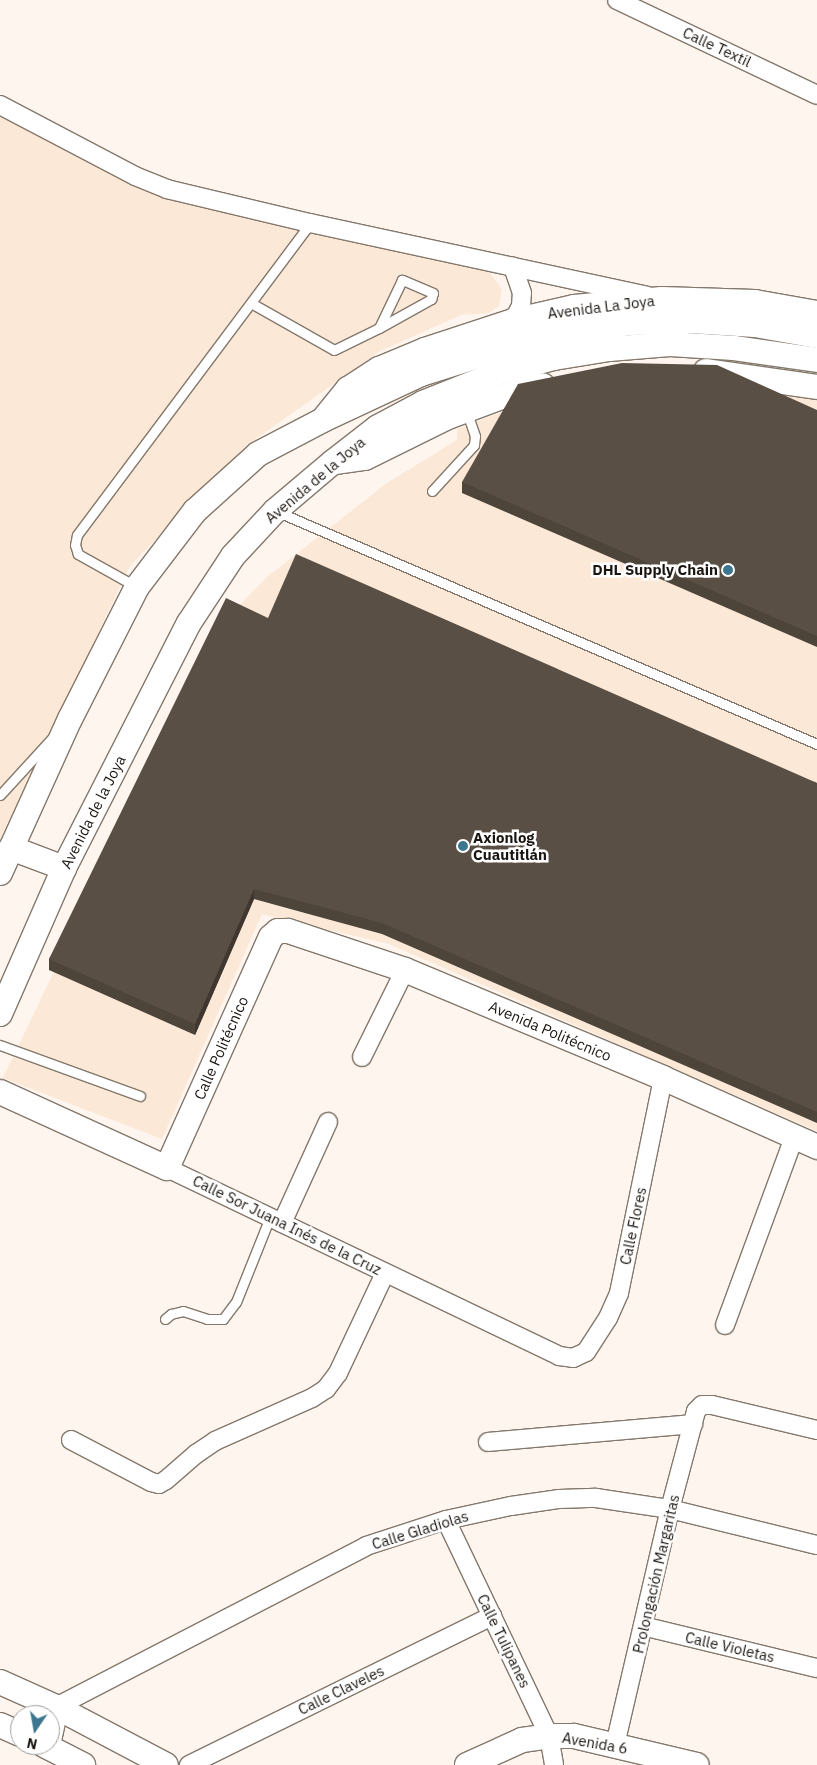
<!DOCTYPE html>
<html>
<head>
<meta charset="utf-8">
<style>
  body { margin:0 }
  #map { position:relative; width:817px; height:1765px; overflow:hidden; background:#fef5ee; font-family:"IBM Plex Sans",sans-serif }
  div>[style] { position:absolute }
  .built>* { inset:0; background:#fce8d6 }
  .roads { filter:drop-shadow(1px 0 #84786c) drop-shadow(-1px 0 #84786c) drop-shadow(0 1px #84786c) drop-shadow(0 -1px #84786c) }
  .lane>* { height:9px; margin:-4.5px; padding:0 4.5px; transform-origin:4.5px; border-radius:4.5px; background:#fff }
  .street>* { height:18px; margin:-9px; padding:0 9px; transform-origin:9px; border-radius:9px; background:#fff }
  .secondary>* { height:24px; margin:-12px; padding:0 12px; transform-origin:12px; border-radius:12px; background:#fff }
  .wall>* { inset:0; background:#4d443a }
  .shaded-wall>* { inset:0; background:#3f3730 }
  .building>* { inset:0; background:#5a4f44 }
  .dots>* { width:14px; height:14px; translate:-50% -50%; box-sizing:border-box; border:2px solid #fff; border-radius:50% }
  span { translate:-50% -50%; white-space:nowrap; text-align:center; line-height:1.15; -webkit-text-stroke:5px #fff; paint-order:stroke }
  .street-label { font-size:15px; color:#1a1511 }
  .poi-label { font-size:15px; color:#1a1511; font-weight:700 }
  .right { translate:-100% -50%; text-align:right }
  .left { translate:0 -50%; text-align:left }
  .north { position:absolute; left:10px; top:1705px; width:50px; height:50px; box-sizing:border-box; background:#fff; border:1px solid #a3a1a0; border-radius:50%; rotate:192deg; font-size:14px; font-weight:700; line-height:20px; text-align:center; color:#1a1511 }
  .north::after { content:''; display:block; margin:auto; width:18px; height:22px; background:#3c778f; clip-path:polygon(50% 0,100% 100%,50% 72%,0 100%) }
</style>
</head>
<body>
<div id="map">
  <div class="built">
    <i style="clip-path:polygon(0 112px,153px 190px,393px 250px,488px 271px,502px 289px,499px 306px,489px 313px,461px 315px,380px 351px,246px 446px,130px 566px,0 839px)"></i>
    <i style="clip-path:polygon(637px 383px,817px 399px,817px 1131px,389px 944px,262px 914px,162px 1139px,3px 1078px,190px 687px,237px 608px,267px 577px,387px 483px,457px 440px,457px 429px,544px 396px)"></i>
  </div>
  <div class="roads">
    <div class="lane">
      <i style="left:251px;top:303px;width:95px;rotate:29.5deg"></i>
      <i style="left:334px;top:350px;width:50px;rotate:-26.1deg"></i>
      <i style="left:379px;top:328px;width:60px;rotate:-29.1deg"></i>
      <i style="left:431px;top:299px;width:6px;rotate:-72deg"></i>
      <i style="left:433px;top:293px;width:34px;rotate:-157deg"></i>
      <i style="left:402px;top:280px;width:53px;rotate:115.6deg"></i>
      <i style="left:432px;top:491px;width:62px;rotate:-47.6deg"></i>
      <i style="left:474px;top:445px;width:9px;rotate:-84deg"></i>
      <i style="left:475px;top:436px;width:28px;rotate:-109deg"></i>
      <i style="left:278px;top:512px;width:587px;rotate:23.29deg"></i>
      <i style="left:137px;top:587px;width:68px;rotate:-150.8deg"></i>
      <i style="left:78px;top:554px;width:9px;rotate:-108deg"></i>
      <i style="left:75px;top:545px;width:10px;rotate:-79deg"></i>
      <i style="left:77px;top:535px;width:389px;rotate:-53.2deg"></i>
      <i style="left:0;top:795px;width:79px;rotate:-47.6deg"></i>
      <i style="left:0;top:1045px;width:149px;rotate:20deg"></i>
      <i style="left:165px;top:1319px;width:8px;rotate:-40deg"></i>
      <i style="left:171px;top:1314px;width:12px;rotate:-14deg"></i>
      <i style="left:183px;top:1311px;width:25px;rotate:18deg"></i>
      <i style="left:207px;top:1319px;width:16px"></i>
      <i style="left:223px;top:1319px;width:21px;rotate:-53deg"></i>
      <i style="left:236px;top:1302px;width:92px;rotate:-68.2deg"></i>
    </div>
    <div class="street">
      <i style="left:617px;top:0;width:221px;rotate:25.4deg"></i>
      <i style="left:0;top:105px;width:153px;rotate:27.7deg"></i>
      <i style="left:135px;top:176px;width:35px;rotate:22deg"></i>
      <i style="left:167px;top:189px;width:147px;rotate:13.4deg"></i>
      <i style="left:310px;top:223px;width:345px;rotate:12.2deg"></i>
      <i style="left:513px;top:321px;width:17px;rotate:-62deg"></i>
      <i style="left:521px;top:306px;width:13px;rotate:-86deg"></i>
      <i style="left:522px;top:293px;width:28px;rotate:-109deg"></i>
      <i style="left:362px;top:1057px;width:97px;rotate:-63.7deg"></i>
      <i style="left:167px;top:1168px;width:435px;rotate:25.6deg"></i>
      <i style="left:559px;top:1356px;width:14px;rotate:8deg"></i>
      <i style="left:573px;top:1358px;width:14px;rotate:-25deg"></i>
      <i style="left:586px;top:1352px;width:40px;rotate:-57.1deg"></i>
      <i style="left:608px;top:1318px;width:27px;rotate:-66deg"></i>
      <i style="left:619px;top:1293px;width:219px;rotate:-78.4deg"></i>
      <i style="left:282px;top:1223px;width:111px;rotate:-65.5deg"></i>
      <i style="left:725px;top:1325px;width:200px;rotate:-69.8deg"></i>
      <i style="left:71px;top:1440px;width:90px;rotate:27.7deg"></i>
      <i style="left:151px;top:1482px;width:8px;rotate:14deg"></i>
      <i style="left:159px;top:1484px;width:8px;rotate:-30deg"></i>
      <i style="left:166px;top:1480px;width:40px;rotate:-41deg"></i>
      <i style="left:196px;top:1454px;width:23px;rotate:-34deg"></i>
      <i style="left:215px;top:1441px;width:106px;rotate:-23.9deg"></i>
      <i style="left:312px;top:1398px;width:17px;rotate:-33deg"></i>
      <i style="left:326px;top:1389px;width:20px;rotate:-53deg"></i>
      <i style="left:338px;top:1373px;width:110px;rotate:-64.8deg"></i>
      <i style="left:488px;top:1442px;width:206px;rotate:-5deg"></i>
      <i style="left:446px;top:1520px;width:239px;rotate:64.5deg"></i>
      <i style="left:549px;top:1736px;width:29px;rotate:80deg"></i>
      <i style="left:643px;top:1626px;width:179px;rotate:13.6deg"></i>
      <i style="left:56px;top:1707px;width:349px;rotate:-27.4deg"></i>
      <i style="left:366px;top:1546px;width:84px;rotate:-18deg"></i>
      <i style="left:446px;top:1520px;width:66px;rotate:-12.2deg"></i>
      <i style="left:511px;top:1506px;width:49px;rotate:-8.3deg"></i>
      <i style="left:559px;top:1499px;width:37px;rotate:-2deg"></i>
      <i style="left:596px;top:1498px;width:75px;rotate:8.5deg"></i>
      <i style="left:670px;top:1509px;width:151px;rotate:13.8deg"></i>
      <i style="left:615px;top:1745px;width:242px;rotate:-76.9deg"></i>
      <i style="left:670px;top:1509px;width:101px;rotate:-75.1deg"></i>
      <i style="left:696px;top:1411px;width:8px;rotate:-45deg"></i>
      <i style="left:702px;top:1405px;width:10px"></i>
      <i style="left:712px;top:1405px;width:108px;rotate:13.4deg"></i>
      <i style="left:189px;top:1765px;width:338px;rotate:-26.2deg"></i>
    </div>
    <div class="secondary">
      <i style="left:706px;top:371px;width:112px;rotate:8.2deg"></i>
      <i style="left:326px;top:416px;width:35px;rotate:-51deg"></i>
      <i style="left:348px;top:389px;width:37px;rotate:-33deg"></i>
      <i style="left:379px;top:369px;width:50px;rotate:-22.4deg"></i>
      <i style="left:425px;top:350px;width:93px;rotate:-18.2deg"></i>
      <i style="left:513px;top:321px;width:63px;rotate:-12.9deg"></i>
      <i style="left:574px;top:307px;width:88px;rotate:-5.2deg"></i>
      <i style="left:662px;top:299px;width:93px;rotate:1.8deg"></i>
      <i style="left:755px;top:302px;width:63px;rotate:10.1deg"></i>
      <i style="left:335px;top:462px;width:30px;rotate:-8deg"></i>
      <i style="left:365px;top:458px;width:93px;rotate:-26.3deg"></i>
      <i style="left:448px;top:417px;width:80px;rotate:-20.5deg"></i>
      <i style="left:523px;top:389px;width:20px;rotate:-11deg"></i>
      <i style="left:11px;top:848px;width:57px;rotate:20.7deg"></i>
      <i style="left:0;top:873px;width:169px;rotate:-65.6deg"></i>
      <i style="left:70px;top:719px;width:148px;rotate:-63.1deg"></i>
      <i style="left:137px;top:587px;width:96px;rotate:-52.7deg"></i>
      <i style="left:195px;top:511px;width:85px;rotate:-42.1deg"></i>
      <i style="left:258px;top:454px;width:73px;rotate:-27.6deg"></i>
      <i style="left:323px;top:420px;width:108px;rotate:-25.1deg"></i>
      <i style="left:421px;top:374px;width:96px;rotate:-17.5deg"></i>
      <i style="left:513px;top:345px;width:57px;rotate:-13.3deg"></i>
      <i style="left:568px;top:332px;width:64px;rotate:-8.1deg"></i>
      <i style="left:631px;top:323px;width:60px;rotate:-1.9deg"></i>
      <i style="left:691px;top:321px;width:64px;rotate:3.6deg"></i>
      <i style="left:755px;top:325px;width:63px;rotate:10.1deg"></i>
      <i style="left:0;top:1014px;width:159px;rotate:-66.3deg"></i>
      <i style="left:64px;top:868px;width:275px;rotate:-63deg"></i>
      <i style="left:189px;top:623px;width:80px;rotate:-56.7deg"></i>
      <i style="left:233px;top:556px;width:62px;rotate:-47deg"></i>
      <i style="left:275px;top:511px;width:76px;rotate:-40.2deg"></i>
      <i style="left:333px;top:462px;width:57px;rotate:-37.9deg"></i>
      <i style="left:378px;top:427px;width:51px;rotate:-28.1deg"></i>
      <i style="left:423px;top:403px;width:86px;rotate:-21.8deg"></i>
      <i style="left:503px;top:371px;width:53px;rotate:-14.3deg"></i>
      <i style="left:554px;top:358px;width:56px;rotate:-9.3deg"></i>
      <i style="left:609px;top:349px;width:61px;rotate:-4.7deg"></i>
      <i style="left:670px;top:344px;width:64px;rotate:3.6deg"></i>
      <i style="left:734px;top:348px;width:84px;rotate:8.2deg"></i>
      <i style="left:0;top:1092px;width:183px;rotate:24.5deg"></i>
      <i style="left:167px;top:1168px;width:253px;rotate:-65.8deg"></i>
      <i style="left:271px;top:937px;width:9px;rotate:-41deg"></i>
      <i style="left:278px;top:931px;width:10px"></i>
      <i style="left:288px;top:931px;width:123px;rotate:18.4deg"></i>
      <i style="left:405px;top:970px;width:280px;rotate:22.7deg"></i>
      <i style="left:663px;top:1078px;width:169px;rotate:24.1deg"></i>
      <i style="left:0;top:1682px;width:61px;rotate:24.1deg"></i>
      <i style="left:56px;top:1707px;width:124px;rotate:27.8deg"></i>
      <i style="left:0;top:1725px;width:22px;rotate:24deg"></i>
      <i style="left:50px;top:1736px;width:30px;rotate:-78deg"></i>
      <i style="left:44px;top:1745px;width:44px;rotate:27.1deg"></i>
      <i style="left:467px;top:1765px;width:60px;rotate:-24.4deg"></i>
      <i style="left:522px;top:1740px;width:27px;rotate:-8deg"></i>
      <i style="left:549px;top:1736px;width:25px"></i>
      <i style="left:574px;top:1736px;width:126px;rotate:13.3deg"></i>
    </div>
  </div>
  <div class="wall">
    <i style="clip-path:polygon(817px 410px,817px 647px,462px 493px,462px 482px)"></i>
    <i style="clip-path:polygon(268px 618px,817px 783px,817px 1123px,382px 934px,254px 899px,195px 1035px,49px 970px,49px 959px)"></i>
  </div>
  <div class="shaded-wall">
    <i style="clip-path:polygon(254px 889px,254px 899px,195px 1035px,195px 1024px)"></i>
  </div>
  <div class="building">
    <i style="clip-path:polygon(622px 363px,717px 365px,817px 410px,817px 636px,462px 482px,518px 384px)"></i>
    <i style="clip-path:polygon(296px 554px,817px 783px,817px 1112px,382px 923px,254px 889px,195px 1024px,49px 959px,226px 598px,268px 618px)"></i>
  </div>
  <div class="dots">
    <i style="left:728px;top:570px;background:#3c778f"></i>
    <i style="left:463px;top:846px;background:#3c778f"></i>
  </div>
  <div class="street-label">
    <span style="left:717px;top:47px;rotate:25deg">Calle Textil</span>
    <span style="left:601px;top:307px;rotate:-7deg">Avenida La Joya</span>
    <span style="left:315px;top:480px;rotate:-40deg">Avenida de la Joya</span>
    <span style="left:93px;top:812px;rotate:-63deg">Avenida de la Joya</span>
    <span style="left:550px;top:1031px;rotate:23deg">Avenida Politécnico</span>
    <span style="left:221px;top:1048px;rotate:-66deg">Calle Politécnico</span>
    <span style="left:287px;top:1225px;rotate:26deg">Calle Sor Juana Inés de la Cruz</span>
    <span style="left:633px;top:1226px;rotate:-78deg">Calle Flores</span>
    <span style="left:420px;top:1530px;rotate:-17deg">Calle Gladiolas</span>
    <span style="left:656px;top:1574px;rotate:-77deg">Prolongación Margaritas</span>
    <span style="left:504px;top:1641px;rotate:64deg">Calle Tulipanes</span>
    <span style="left:730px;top:1647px;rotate:13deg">Calle Violetas</span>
    <span style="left:341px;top:1690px;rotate:-26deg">Calle Claveles</span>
    <span style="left:595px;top:1743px;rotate:10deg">Avenida 6</span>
  </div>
  <div class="poi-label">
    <span class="right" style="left:718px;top:570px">DHL Supply Chain</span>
    <span class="left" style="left:473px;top:846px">Axionlog<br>Cuautitlán</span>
  </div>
  <div class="north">N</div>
</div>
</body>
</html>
